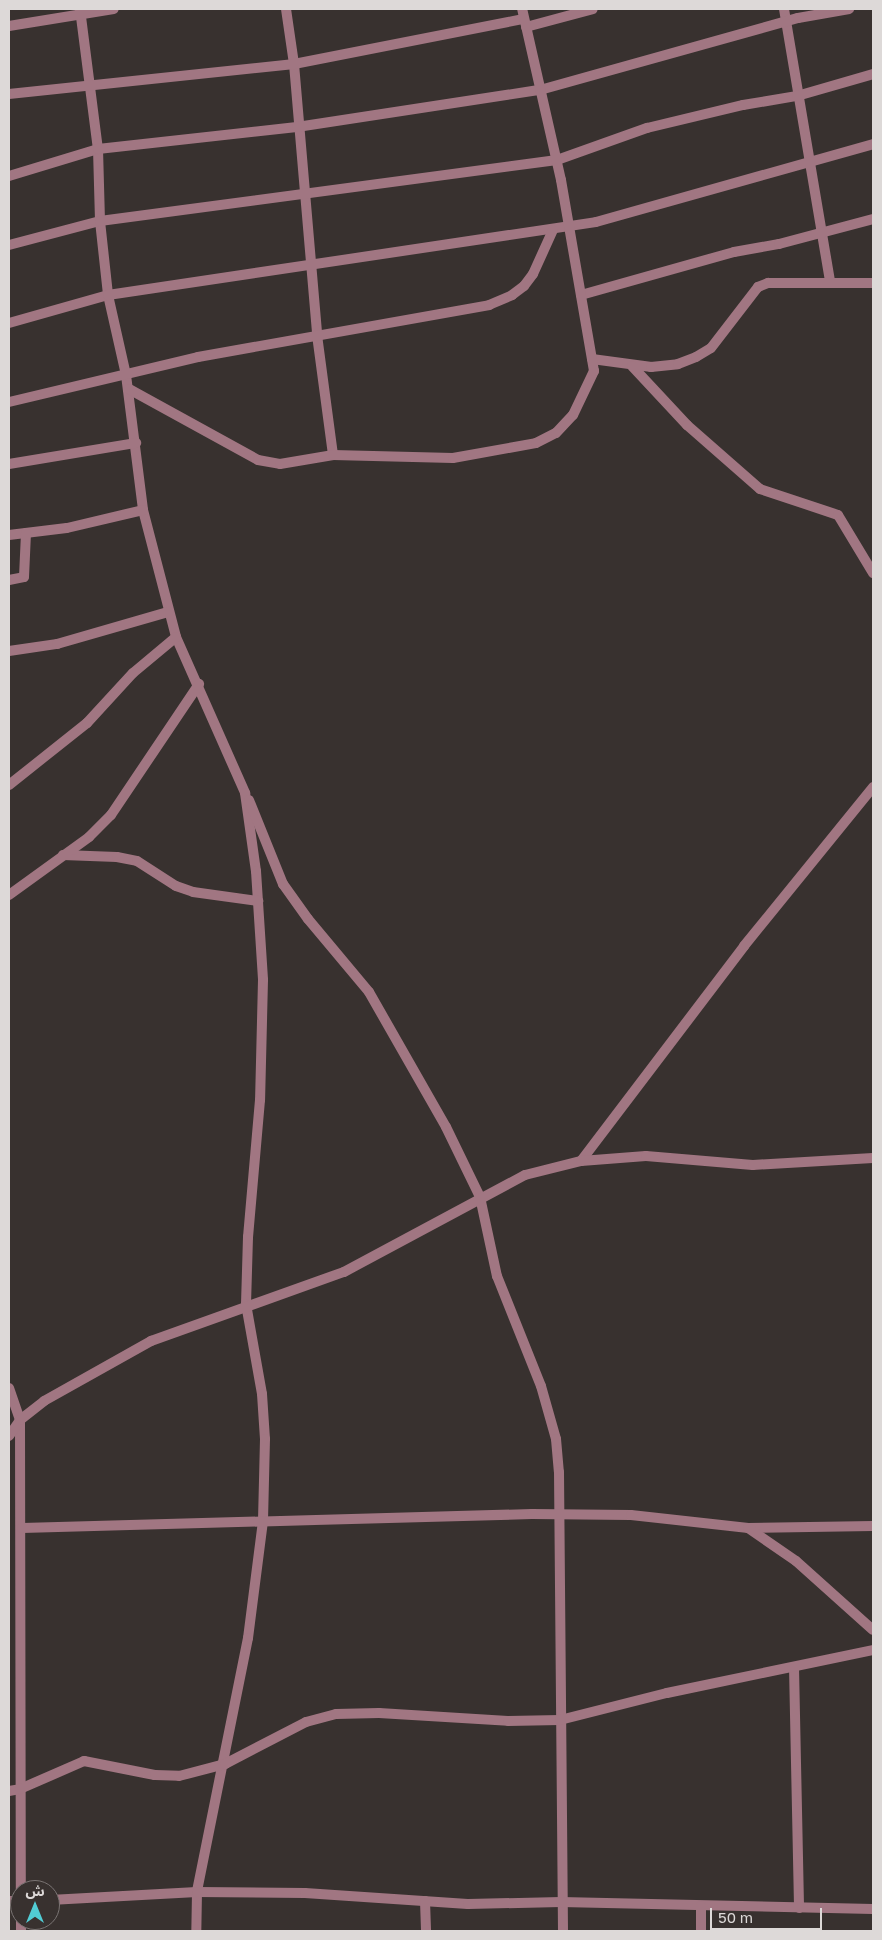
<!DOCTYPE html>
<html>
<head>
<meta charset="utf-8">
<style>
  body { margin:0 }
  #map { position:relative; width:882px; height:1940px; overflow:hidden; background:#38312f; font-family:"Golos Text","Noto Sans Arabic",sans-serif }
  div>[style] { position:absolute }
  .street>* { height:10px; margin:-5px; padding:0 5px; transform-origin:5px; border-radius:5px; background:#a17682 }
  span { translate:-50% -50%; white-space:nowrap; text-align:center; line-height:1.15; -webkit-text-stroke:4px #38312f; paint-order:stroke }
  .frame { position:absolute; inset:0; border:10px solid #ddd9d8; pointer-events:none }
  .north { position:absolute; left:10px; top:1880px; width:50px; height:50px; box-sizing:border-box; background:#38312f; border:1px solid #7a7473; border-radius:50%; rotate:0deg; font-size:14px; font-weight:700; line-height:20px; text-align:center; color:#ddd9d8 }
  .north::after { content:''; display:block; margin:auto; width:18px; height:22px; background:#51ccd4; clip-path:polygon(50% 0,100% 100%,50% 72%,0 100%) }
  .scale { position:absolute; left:710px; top:1908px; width:112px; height:22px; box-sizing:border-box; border:2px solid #ddd9d8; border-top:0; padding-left:6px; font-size:15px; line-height:18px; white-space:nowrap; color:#ddd9d8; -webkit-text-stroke:4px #38312f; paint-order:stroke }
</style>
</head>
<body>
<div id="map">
  <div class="street">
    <i style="left:80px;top:9px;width:141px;rotate:82.7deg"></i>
    <i style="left:98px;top:149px;width:72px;rotate:88.4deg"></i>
    <i style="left:100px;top:221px;width:74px;rotate:83.8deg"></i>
    <i style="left:108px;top:295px;width:82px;rotate:77.3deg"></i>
    <i style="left:126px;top:375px;width:136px;rotate:82.8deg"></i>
    <i style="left:143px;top:510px;width:131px;rotate:75.4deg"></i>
    <i style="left:176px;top:637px;width:171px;rotate:66.1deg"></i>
    <i style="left:245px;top:793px;width:79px;rotate:82deg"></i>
    <i style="left:256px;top:871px;width:109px;rotate:86.3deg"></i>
    <i style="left:263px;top:980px;width:120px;rotate:91.4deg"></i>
    <i style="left:260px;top:1100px;width:138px;rotate:95deg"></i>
    <i style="left:248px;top:1237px;width:67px;rotate:91.7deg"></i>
    <i style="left:246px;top:1304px;width:91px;rotate:79.9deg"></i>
    <i style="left:262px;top:1394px;width:45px;rotate:86.2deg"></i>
    <i style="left:265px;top:1439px;width:82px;rotate:91.4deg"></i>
    <i style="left:263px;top:1521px;width:118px;rotate:97.3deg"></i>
    <i style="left:248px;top:1638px;width:259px;rotate:101.4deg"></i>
    <i style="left:197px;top:1892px;width:39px;rotate:91deg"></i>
    <i style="left:286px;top:9px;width:56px;rotate:81.7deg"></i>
    <i style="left:294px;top:64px;width:272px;rotate:85.1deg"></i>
    <i style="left:317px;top:335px;width:121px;rotate:82.4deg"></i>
    <i style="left:784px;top:9px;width:277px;rotate:80.4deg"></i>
    <i style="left:9px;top:26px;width:106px;rotate:-9.2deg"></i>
    <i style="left:526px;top:27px;width:69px;rotate:-15deg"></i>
    <i style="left:9px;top:94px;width:287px;rotate:-6deg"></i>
    <i style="left:294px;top:64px;width:234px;rotate:-11.1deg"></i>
    <i style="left:9px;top:176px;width:93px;rotate:-16.9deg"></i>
    <i style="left:98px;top:149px;width:200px;rotate:-6.3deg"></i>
    <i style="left:297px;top:127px;width:246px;rotate:-8.7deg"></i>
    <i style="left:540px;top:90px;width:268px;rotate:-15.6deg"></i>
    <i style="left:798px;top:18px;width:52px;rotate:-10deg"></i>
    <i style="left:9px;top:245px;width:94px;rotate:-14.8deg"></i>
    <i style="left:100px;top:221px;width:461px;rotate:-7.6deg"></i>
    <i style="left:557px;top:160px;width:96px;rotate:-19.6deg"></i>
    <i style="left:647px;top:128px;width:99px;rotate:-13.5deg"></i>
    <i style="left:743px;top:105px;width:55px;rotate:-9.5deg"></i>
    <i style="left:797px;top:96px;width:79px;rotate:-16.1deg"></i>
    <i style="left:581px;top:295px;width:159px;rotate:-15.7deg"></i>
    <i style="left:734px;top:252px;width:46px;rotate:-10.1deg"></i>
    <i style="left:779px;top:244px;width:97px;rotate:-14.9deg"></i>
    <i style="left:9px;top:323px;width:103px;rotate:-15.8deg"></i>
    <i style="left:108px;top:295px;width:493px;rotate:-8.5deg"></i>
    <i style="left:596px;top:222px;width:288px;rotate:-15.7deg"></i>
    <i style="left:592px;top:359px;width:60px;rotate:7.7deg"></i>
    <i style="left:651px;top:367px;width:27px;rotate:-6deg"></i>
    <i style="left:678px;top:364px;width:19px;rotate:-21deg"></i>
    <i style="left:696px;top:357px;width:17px;rotate:-31deg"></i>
    <i style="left:711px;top:348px;width:77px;rotate:-52.4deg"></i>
    <i style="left:758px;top:287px;width:11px;rotate:-22deg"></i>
    <i style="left:768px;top:283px;width:105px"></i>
    <i style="left:632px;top:366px;width:81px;rotate:47deg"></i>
    <i style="left:687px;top:425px;width:97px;rotate:41.2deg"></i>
    <i style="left:760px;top:489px;width:82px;rotate:18.4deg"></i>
    <i style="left:838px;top:515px;width:68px;rotate:58.9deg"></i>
    <i style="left:129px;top:389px;width:147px;rotate:28.8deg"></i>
    <i style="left:258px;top:460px;width:22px;rotate:10deg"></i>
    <i style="left:280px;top:464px;width:54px;rotate:-9.6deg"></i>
    <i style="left:333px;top:455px;width:120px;rotate:1.4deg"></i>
    <i style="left:453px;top:458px;width:84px;rotate:-10.2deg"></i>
    <i style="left:536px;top:443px;width:22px;rotate:-27deg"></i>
    <i style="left:556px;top:433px;width:25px;rotate:-47deg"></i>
    <i style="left:573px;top:415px;width:49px;rotate:-64.5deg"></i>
    <i style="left:594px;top:371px;width:194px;rotate:-99.8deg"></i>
    <i style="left:561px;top:180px;width:175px;rotate:-102.8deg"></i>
    <i style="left:9px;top:402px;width:194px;rotate:-13.4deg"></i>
    <i style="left:198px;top:357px;width:296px;rotate:-10.1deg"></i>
    <i style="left:489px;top:305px;width:25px;rotate:-23deg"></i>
    <i style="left:512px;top:295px;width:15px;rotate:-37deg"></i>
    <i style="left:524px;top:286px;width:15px;rotate:-53deg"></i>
    <i style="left:533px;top:274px;width:48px;rotate:-65.6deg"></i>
    <i style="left:9px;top:464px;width:129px;rotate:-9.4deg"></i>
    <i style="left:9px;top:535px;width:58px;rotate:-6.9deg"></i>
    <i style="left:67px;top:528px;width:78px;rotate:-13.3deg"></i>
    <i style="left:9px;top:580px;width:15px;rotate:-11deg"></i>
    <i style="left:24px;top:577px;width:44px;rotate:-87.4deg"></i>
    <i style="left:9px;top:651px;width:49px;rotate:-8.3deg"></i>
    <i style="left:57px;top:644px;width:116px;rotate:-16.1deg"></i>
    <i style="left:9px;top:785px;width:100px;rotate:-38.5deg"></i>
    <i style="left:87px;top:723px;width:68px;rotate:-47.4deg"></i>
    <i style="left:133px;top:673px;width:56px;rotate:-39.9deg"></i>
    <i style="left:249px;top:800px;width:91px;rotate:68deg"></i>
    <i style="left:283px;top:884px;width:43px;rotate:54.5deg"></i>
    <i style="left:308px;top:919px;width:95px;rotate:50.1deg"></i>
    <i style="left:369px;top:992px;width:155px;rotate:60.3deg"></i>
    <i style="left:446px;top:1127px;width:78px;rotate:64.1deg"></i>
    <i style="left:480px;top:1197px;width:81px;rotate:77.9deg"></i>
    <i style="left:497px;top:1276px;width:118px;rotate:68.2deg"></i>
    <i style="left:541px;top:1386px;width:55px;rotate:74.2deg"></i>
    <i style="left:556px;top:1439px;width:33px;rotate:85deg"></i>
    <i style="left:559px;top:1472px;width:459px;rotate:89.5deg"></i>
    <i style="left:63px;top:855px;width:54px;rotate:2.1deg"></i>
    <i style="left:117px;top:857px;width:20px;rotate:11deg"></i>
    <i style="left:137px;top:861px;width:46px;rotate:32.7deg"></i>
    <i style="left:176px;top:886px;width:18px;rotate:19deg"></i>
    <i style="left:193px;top:892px;width:66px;rotate:7.9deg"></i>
    <i style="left:9px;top:895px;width:99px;rotate:-35.9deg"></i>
    <i style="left:89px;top:837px;width:31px;rotate:-45deg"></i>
    <i style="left:111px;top:815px;width:158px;rotate:-56.1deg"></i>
    <i style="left:581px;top:1161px;width:270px;rotate:-52.8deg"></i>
    <i style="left:744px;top:946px;width:205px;rotate:-50.9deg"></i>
    <i style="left:9px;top:1388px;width:34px;rotate:71deg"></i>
    <i style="left:20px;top:1420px;width:470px;rotate:89.9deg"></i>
    <i style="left:9px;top:1436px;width:19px;rotate:-55deg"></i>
    <i style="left:20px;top:1420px;width:31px;rotate:-38deg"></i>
    <i style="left:44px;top:1401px;width:123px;rotate:-29.3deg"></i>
    <i style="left:151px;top:1341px;width:205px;rotate:-19.7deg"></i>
    <i style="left:344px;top:1272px;width:205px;rotate:-28.2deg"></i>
    <i style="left:525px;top:1175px;width:58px;rotate:-14deg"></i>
    <i style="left:581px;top:1161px;width:65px;rotate:-4.4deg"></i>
    <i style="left:646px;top:1156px;width:107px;rotate:4.8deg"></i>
    <i style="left:753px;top:1165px;width:120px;rotate:-3.3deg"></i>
    <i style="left:22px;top:1528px;width:510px;rotate:-1.57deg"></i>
    <i style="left:532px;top:1514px;width:99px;rotate:0.6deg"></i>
    <i style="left:631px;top:1515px;width:118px;rotate:6.3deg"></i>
    <i style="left:748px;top:1528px;width:125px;rotate:-0.9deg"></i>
    <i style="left:748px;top:1528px;width:58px;rotate:34.5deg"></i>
    <i style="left:796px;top:1561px;width:103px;rotate:41.9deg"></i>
    <i style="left:794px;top:1667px;width:241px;rotate:88.8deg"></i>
    <i style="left:9px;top:1791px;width:11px;rotate:-10deg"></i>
    <i style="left:20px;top:1789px;width:70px;rotate:-23.6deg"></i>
    <i style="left:84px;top:1761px;width:72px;rotate:11.2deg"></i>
    <i style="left:155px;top:1775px;width:24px;rotate:2deg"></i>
    <i style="left:179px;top:1776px;width:48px;rotate:-14.6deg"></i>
    <i style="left:225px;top:1764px;width:91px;rotate:-27.4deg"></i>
    <i style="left:306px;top:1722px;width:31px;rotate:-15deg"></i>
    <i style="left:336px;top:1714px;width:43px;rotate:-1.3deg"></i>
    <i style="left:379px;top:1713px;width:129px;rotate:3.5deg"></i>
    <i style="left:508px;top:1721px;width:52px;rotate:-1.1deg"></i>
    <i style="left:560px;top:1720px;width:110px;rotate:-14.2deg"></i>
    <i style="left:667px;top:1693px;width:210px;rotate:-11.8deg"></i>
    <i style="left:50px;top:1900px;width:147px;rotate:-3.1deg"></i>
    <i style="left:197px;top:1892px;width:108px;rotate:0.5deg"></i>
    <i style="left:305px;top:1893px;width:163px;rotate:3.9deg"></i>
    <i style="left:468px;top:1904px;width:93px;rotate:-1.2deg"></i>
    <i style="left:561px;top:1902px;width:312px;rotate:1.3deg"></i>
    <i style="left:9px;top:1901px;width:11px"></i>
    <i style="left:425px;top:1901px;width:30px;rotate:88deg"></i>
    <i style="left:21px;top:1931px;width:11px;rotate:-90deg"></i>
    <i style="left:701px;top:1931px;width:25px;rotate:-90deg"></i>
  </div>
  <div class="frame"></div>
  <div class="north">ش</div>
  <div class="scale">50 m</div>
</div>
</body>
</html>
